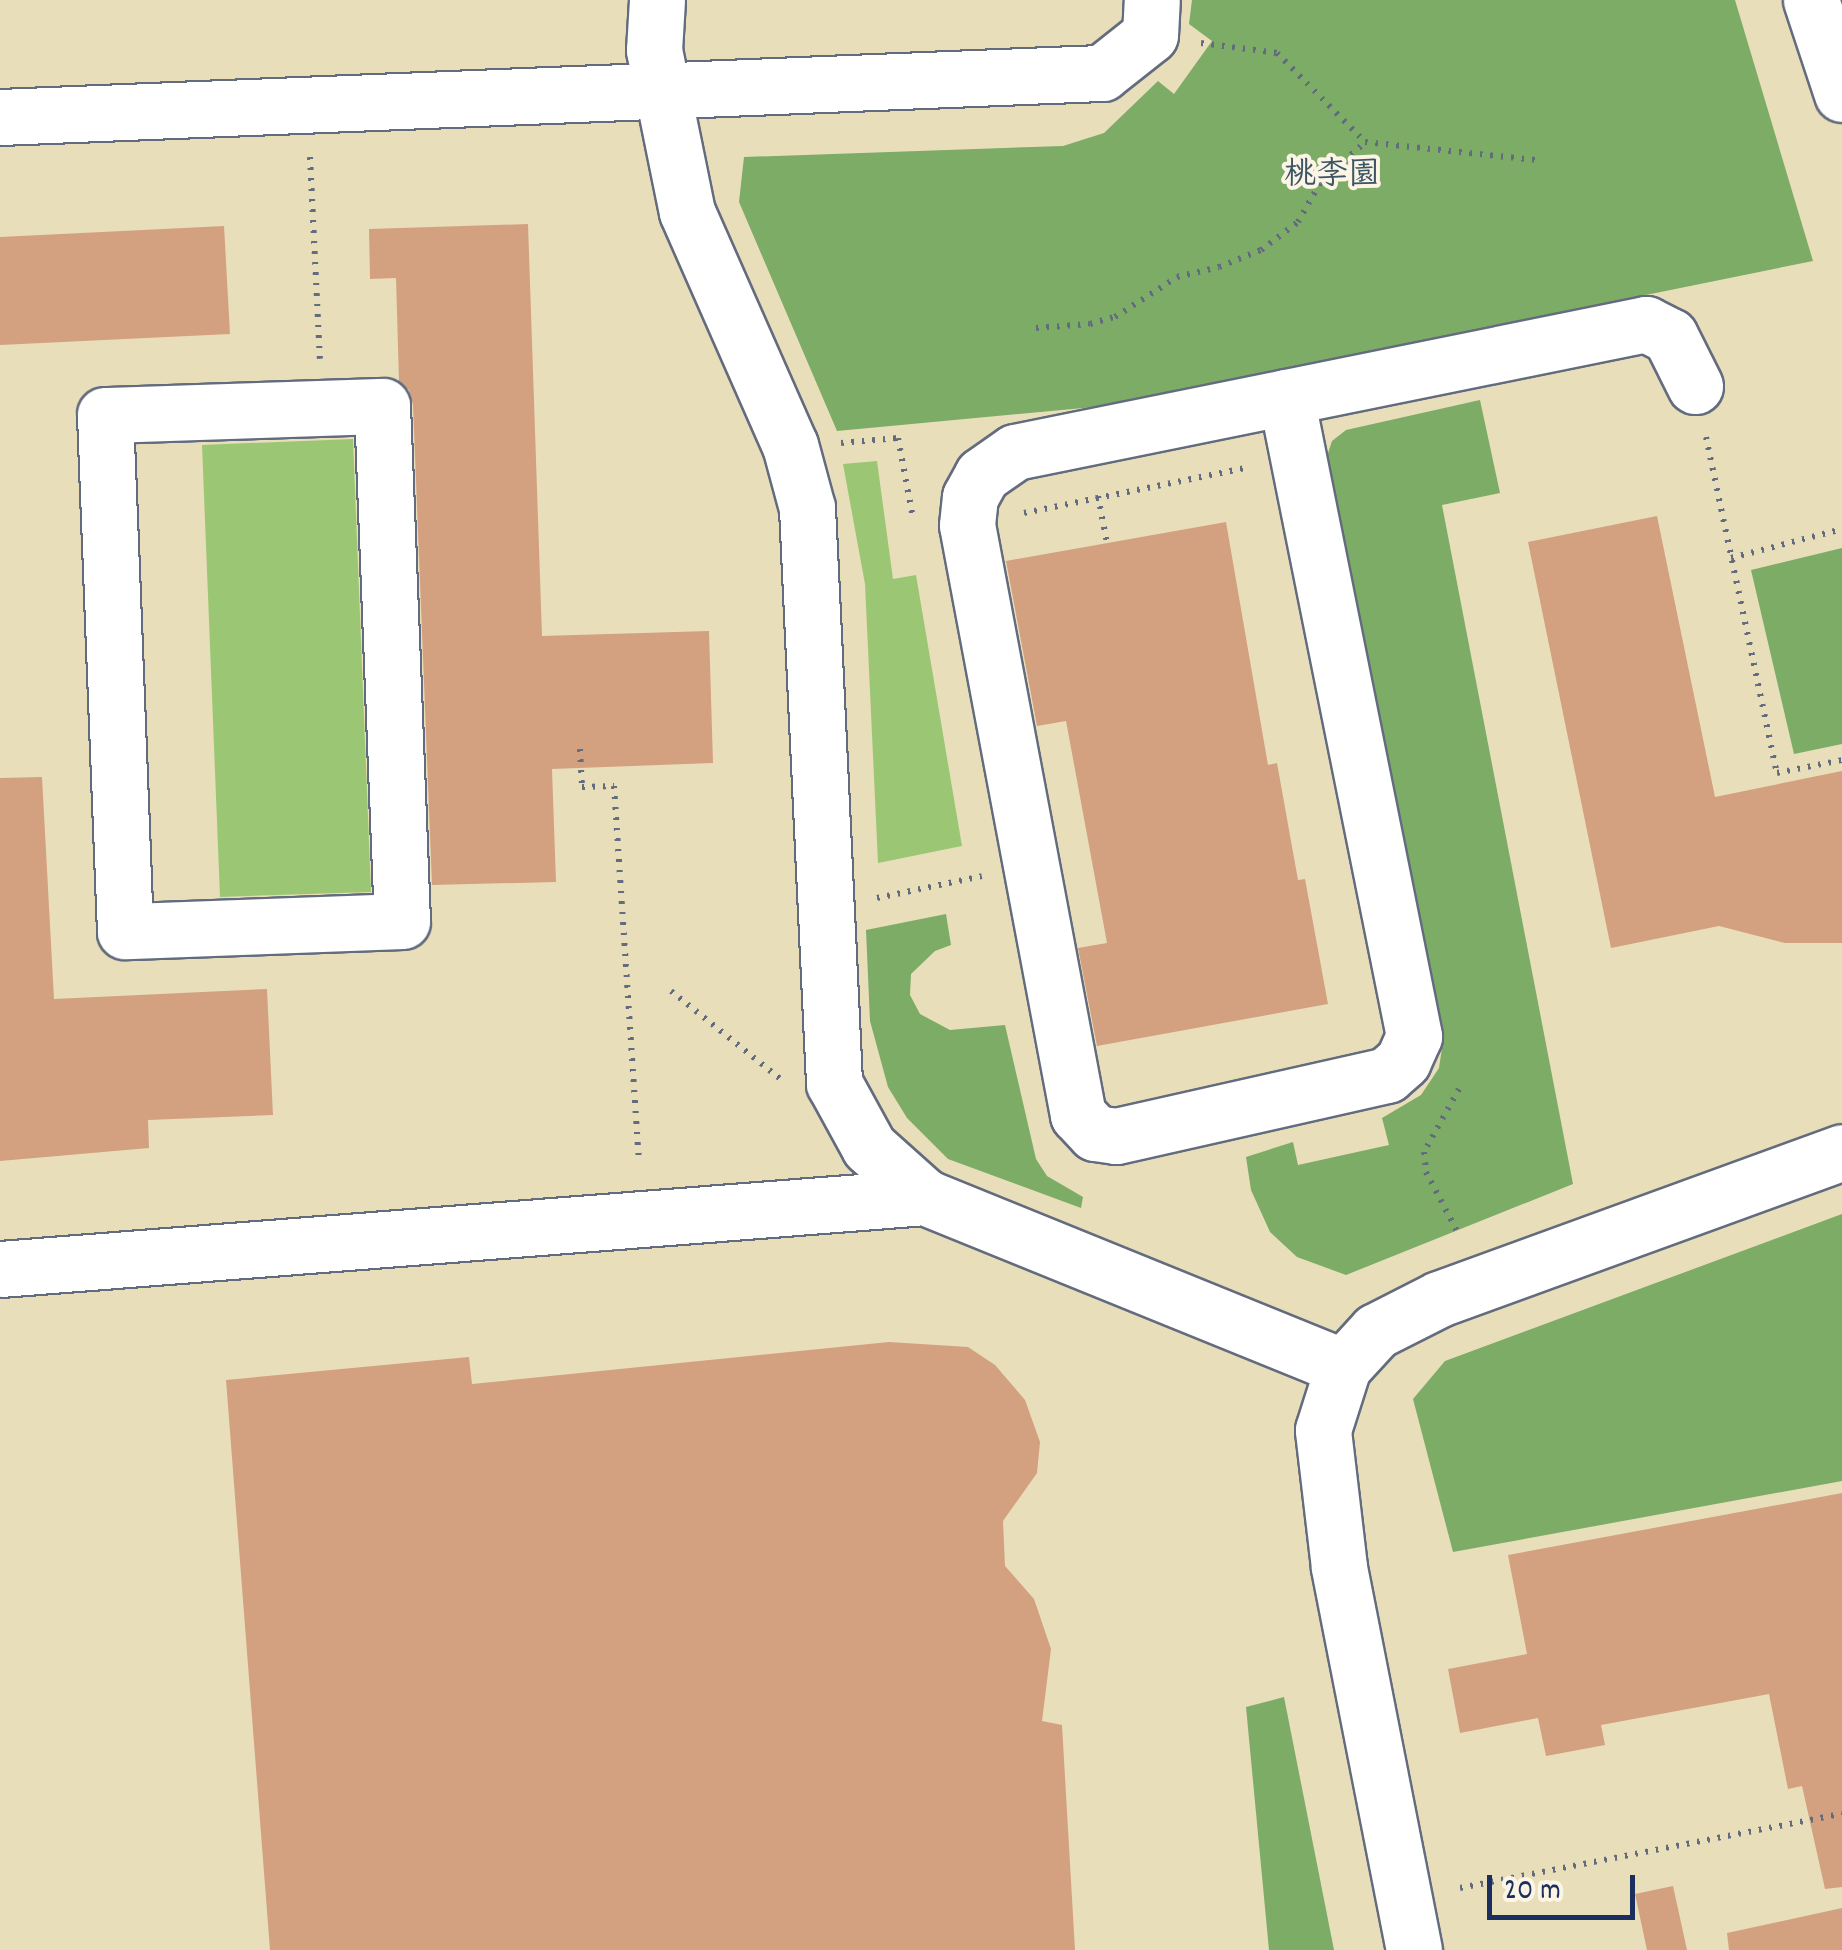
<!DOCTYPE html>
<html>
<head>
<meta charset="utf-8">
<style>
  body { margin:0 }
  #map { position:relative; width:1842px; height:1950px; overflow:hidden; background:#e9deba; font-family:Dekko,"LXGW WenKai TC",sans-serif }
  div>[style] { position:absolute }
  .green>* { inset:0; background:#9bc774 }
  .forest>* { inset:0; background:#7cac66 }
  .building>* { inset:0; background:#d3a180 }
  .path>* { height:6px; margin-top:-3px; transform-origin:0; background:repeating-linear-gradient(90deg,#636c7e 0 2.5px,transparent 0 10.5px) }
  .roads { filter:drop-shadow(2px 0 #636c7e) drop-shadow(-2px 0 #636c7e) drop-shadow(0 2px #636c7e) drop-shadow(0 -2px #636c7e) }
  .minor>* { height:55px; margin:-27.5px; padding:0 27.5px; transform-origin:27.5px; border-radius:27.5px; background:#fff }
  span { translate:-50% -50%; white-space:nowrap; text-align:center; line-height:1.15; -webkit-text-stroke:8px #fcf5e5; paint-order:stroke }
  .park-label { font-size:32px; color:#3b5564 }
  .scale { position:absolute; left:1487px; top:1875px; width:148px; height:45px; box-sizing:border-box; border:5px solid #1b2f5e; border-top:0; padding-left:12px; font-size:30px; line-height:35px; white-space:nowrap; color:#1b2f5e; -webkit-text-stroke:8px #fcf5e5; paint-order:stroke }
</style>
</head>
<body>
<div id="map">
  <div class="green">
    <i style="clip-path:polygon(353px 439px,371px 892px,220px 897px,202px 445px)"></i>
    <i style="clip-path:polygon(877px 461px,893px 579px,916px 575px,962px 846px,878px 863px,865px 584px,843px 464px)"></i>
  </div>
  <div class="forest">
    <i style="clip-path:polygon(1192px 0,1735px 0,1813px 261px,1094px 407px,837px 431px,739px 202px,744px 157px,1063px 146px,1104px 133px,1158px 81px,1174px 94px,1212px 41px,1189px 24px)"></i>
    <i style="clip-path:polygon(1480px 400px,1500px 493px,1442px 505px,1573px 1184px,1346px 1275px,1297px 1257px,1270px 1232px,1251px 1190px,1246px 1157px,1293px 1142px,1298px 1165px,1389px 1145px,1382px 1118px,1421px 1095px,1439px 1068px,1444px 1034px,1326px 459px,1332px 441px,1346px 430px)"></i>
    <i style="clip-path:polygon(1842px 548px,1842px 744px,1794px 754px,1751px 570px)"></i>
    <i style="clip-path:polygon(946px 914px,951px 945px,935px 951px,911px 974px,910px 995px,920px 1014px,950px 1030px,1005px 1025px,1036px 1159px,1047px 1176px,1083px 1197px,1081px 1208px,948px 1159px,907px 1118px,888px 1087px,870px 1021px,866px 930px)"></i>
    <i style="clip-path:polygon(1842px 1214px,1842px 1481px,1453px 1552px,1413px 1399px,1445px 1361px)"></i>
    <i style="clip-path:polygon(1284px 1697px,1334px 1950px,1269px 1950px,1246px 1707px)"></i>
  </div>
  <div class="building">
    <i style="clip-path:polygon(528px 224px,542px 636px,709px 631px,713px 763px,552px 769px,556px 882px,432px 885px,413px 405px,409px 390px,399px 381px,396px 278px,370px 279px,369px 229px)"></i>
    <i style="clip-path:polygon(224px 226px,230px 334px,0 345px,0 237px)"></i>
    <i style="clip-path:polygon(1657px 516px,1715px 797px,1842px 771px,1842px 943px,1785px 943px,1719px 926px,1611px 948px,1528px 542px)"></i>
    <i style="clip-path:polygon(1226px 522px,1268px 765px,1277px 763px,1298px 880px,1305px 879px,1328px 1004px,1097px 1046px,1078px 948px,1107px 943px,1066px 721px,1037px 726px,1006px 561px)"></i>
    <i style="clip-path:polygon(42px 777px,54px 999px,267px 989px,273px 1115px,148px 1120px,149px 1148px,0 1161px,0 778px)"></i>
    <i style="clip-path:polygon(889px 1342px,968px 1347px,995px 1365px,1025px 1400px,1040px 1442px,1037px 1473px,1003px 1521px,1005px 1566px,1034px 1599px,1051px 1649px,1042px 1721px,1062px 1725px,1075px 1950px,270px 1950px,226px 1380px,469px 1357px,472px 1384px)"></i>
    <i style="clip-path:polygon(1842px 1493px,1842px 1887px,1825px 1889px,1802px 1786px,1788px 1789px,1769px 1694px,1601px 1725px,1605px 1745px,1546px 1756px,1538px 1718px,1460px 1733px,1448px 1669px,1527px 1654px,1508px 1555px)"></i>
    <i style="clip-path:polygon(1673px 1886px,1687px 1950px,1647px 1950px,1635px 1894px)"></i>
    <i style="clip-path:polygon(1842px 1908px,1842px 1950px,1729px 1950px,1727px 1933px)"></i>
  </div>
  <div class="path">
    <i style="left:1201px;top:43px;width:77px;rotate:7.5deg"></i>
    <i style="left:1277px;top:53px;width:125px;rotate:45.3deg"></i>
    <i style="left:1365px;top:142px;width:171px;rotate:6deg"></i>
    <i style="left:310px;top:157px;width:202px;rotate:87.2deg"></i>
    <i style="left:1036px;top:328px;width:54px;rotate:-4.2deg"></i>
    <i style="left:1090px;top:324px;width:26px;rotate:-16deg"></i>
    <i style="left:1115px;top:317px;width:74px;rotate:-32.8deg"></i>
    <i style="left:1177px;top:277px;width:43px;rotate:-13.4deg"></i>
    <i style="left:1219px;top:267px;width:45px;rotate:-22deg"></i>
    <i style="left:1261px;top:250px;width:46px;rotate:-37.1deg"></i>
    <i style="left:1298px;top:222px;width:45px;rotate:-60.6deg"></i>
    <i style="left:1320px;top:183px;width:61px;rotate:-42.3deg"></i>
    <i style="left:1706px;top:437px;width:343px;rotate:78.1deg"></i>
    <i style="left:1777px;top:773px;width:66px;rotate:-11.3deg"></i>
    <i style="left:841px;top:443px;width:57px;rotate:-5deg"></i>
    <i style="left:898px;top:438px;width:81px;rotate:79.4deg"></i>
    <i style="left:1098px;top:496px;width:48px;rotate:79.2deg"></i>
    <i style="left:1024px;top:513px;width:227px;rotate:-11.5deg"></i>
    <i style="left:1731px;top:558px;width:115px;rotate:-14.6deg"></i>
    <i style="left:580px;top:749px;width:38px;rotate:87deg"></i>
    <i style="left:582px;top:787px;width:32px;rotate:-2deg"></i>
    <i style="left:614px;top:786px;width:373px;rotate:86.2deg"></i>
    <i style="left:877px;top:898px;width:107px;rotate:-11.8deg"></i>
    <i style="left:671px;top:991px;width:144px;rotate:38.8deg"></i>
    <i style="left:1459px;top:1089px;width:72px;rotate:119.1deg"></i>
    <i style="left:1424px;top:1152px;width:20px;rotate:84deg"></i>
    <i style="left:1426px;top:1172px;width:73px;rotate:62.4deg"></i>
    <i style="left:1460px;top:1888px;width:389px;rotate:-11deg"></i>
  </div>
  <div class="roads">
    <div class="minor">
      <i style="left:657px;top:0;width:50px;rotate:93.4deg"></i>
      <i style="left:654px;top:50px;width:165px;rotate:78.5deg"></i>
      <i style="left:687px;top:212px;width:255px;rotate:66.2deg"></i>
      <i style="left:790px;top:445px;width:65px;rotate:74.9deg"></i>
      <i style="left:807px;top:508px;width:576px;rotate:87.31deg"></i>
      <i style="left:834px;top:1083px;width:73px;rotate:61.3deg"></i>
      <i style="left:869px;top:1147px;width:75px;rotate:41.8deg"></i>
      <i style="left:925px;top:1197px;width:451px;rotate:22.1deg"></i>
      <i style="left:1811px;top:0;width:99px;rotate:71.7deg"></i>
      <i style="left:0;top:117px;width:1103px;rotate:-2.29deg"></i>
      <i style="left:1102px;top:73px;width:61px;rotate:-38.4deg"></i>
      <i style="left:1150px;top:35px;width:35px;rotate:-87deg"></i>
      <i style="left:1286px;top:397px;width:652px;rotate:78.67deg"></i>
      <i style="left:1414px;top:1036px;width:27px;rotate:114deg"></i>
      <i style="left:1403px;top:1061px;width:21px;rotate:139deg"></i>
      <i style="left:1387px;top:1075px;width:278px;rotate:167.3deg"></i>
      <i style="left:1116px;top:1136px;width:21px;rotate:-172deg"></i>
      <i style="left:1095px;top:1133px;width:25px;rotate:-133deg"></i>
      <i style="left:1078px;top:1115px;width:600px;rotate:-100.65deg"></i>
      <i style="left:967px;top:525px;width:28px;rotate:-84deg"></i>
      <i style="left:970px;top:497px;width:25px;rotate:-61deg"></i>
      <i style="left:982px;top:475px;width:40px;rotate:-34.9deg"></i>
      <i style="left:1015px;top:452px;width:644px;rotate:-11.47deg"></i>
      <i style="left:1646px;top:324px;width:27px;rotate:27deg"></i>
      <i style="left:1670px;top:336px;width:56px;rotate:63.4deg"></i>
      <i style="left:382px;top:406px;width:515px;rotate:87.78deg"></i>
      <i style="left:402px;top:921px;width:277px;rotate:177.9deg"></i>
      <i style="left:125px;top:931px;width:516px;rotate:-92.22deg"></i>
      <i style="left:105px;top:415px;width:277px;rotate:-1.9deg"></i>
      <i style="left:0;top:1269px;width:928px;rotate:-4.45deg"></i>
      <i style="left:1414px;top:1950px;width:390px;rotate:-101.1deg"></i>
      <i style="left:1339px;top:1567px;width:138px;rotate:-96.7deg"></i>
      <i style="left:1323px;top:1430px;width:66px;rotate:-72.4deg"></i>
      <i style="left:1343px;top:1367px;width:49px;rotate:-47.5deg"></i>
      <i style="left:1376px;top:1331px;width:71px;rotate:-26.9deg"></i>
      <i style="left:1439px;top:1299px;width:429px;rotate:-20deg"></i>
    </div>
  </div>
  <div class="park-label">
    <span style="left:1332px;top:177px">桃李園</span>
  </div>
  <div class="scale">20 m</div>
</div>
</body>
</html>
